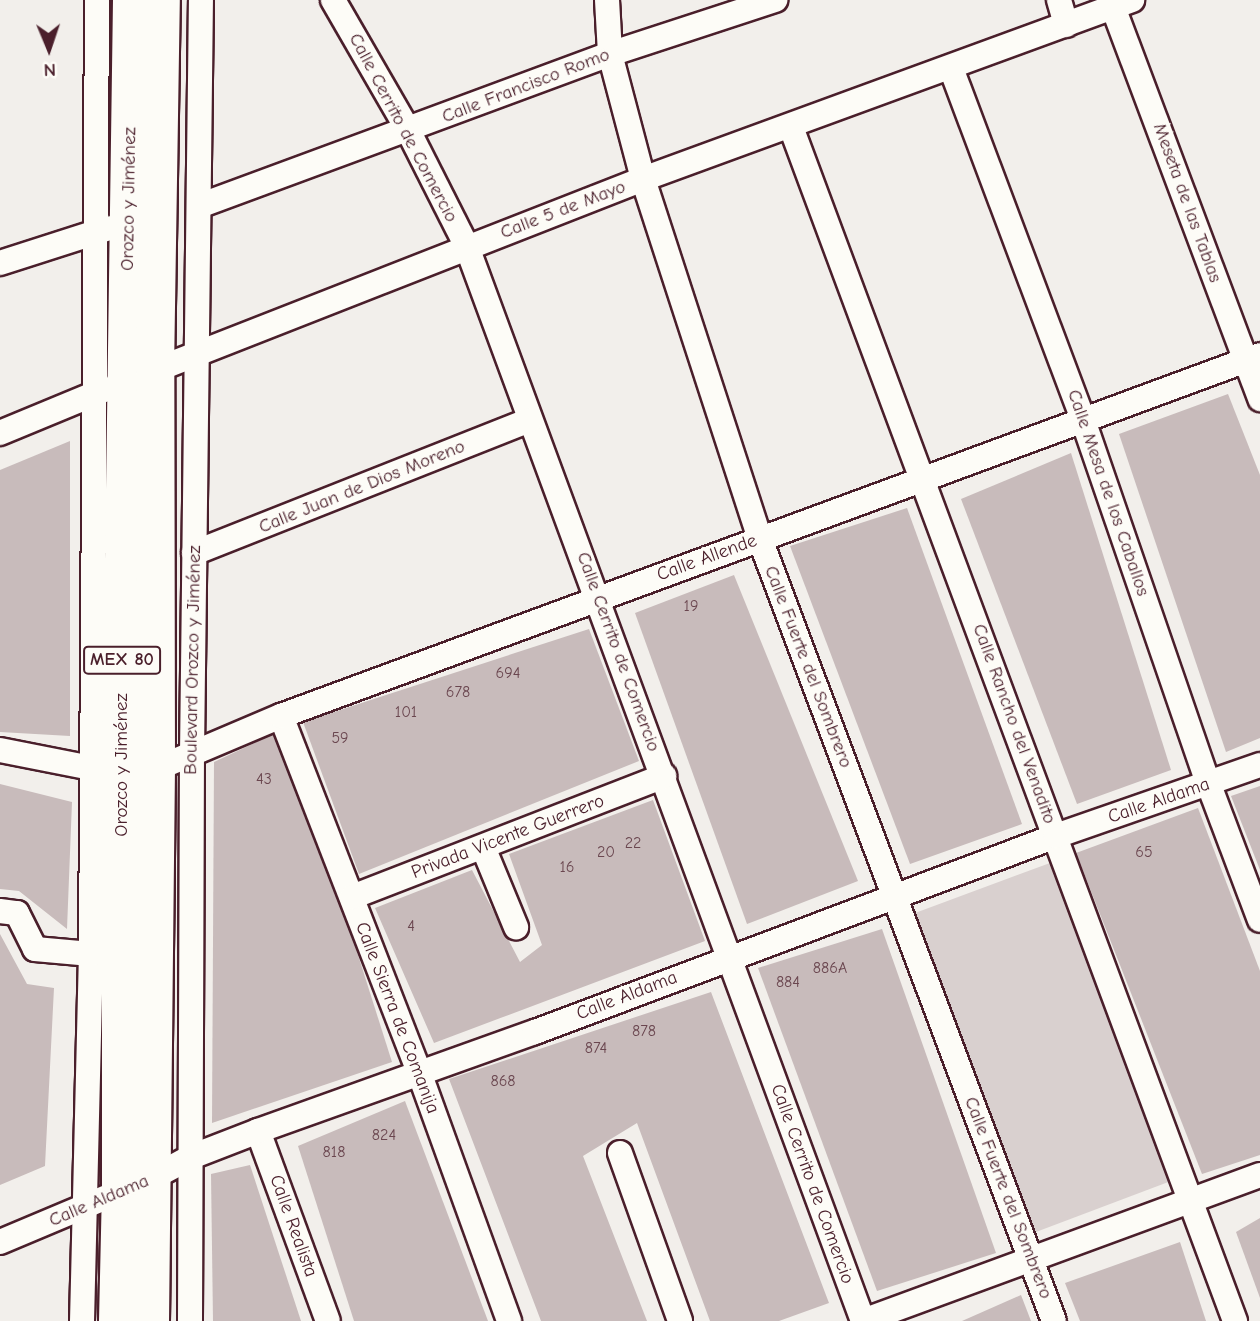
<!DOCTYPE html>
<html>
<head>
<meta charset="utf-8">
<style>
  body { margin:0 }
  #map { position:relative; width:1260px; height:1321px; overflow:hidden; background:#f2efeb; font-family:"Comic Neue",sans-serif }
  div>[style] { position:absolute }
  .green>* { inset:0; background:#d9d0cf }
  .building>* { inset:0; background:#c8bbbb }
  .roads { filter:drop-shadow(2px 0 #4a1f2b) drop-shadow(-2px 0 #4a1f2b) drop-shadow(0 2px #4a1f2b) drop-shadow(0 -2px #4a1f2b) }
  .minor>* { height:24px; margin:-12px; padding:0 12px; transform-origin:12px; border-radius:12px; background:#fdfcf7 }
  .trunk>* { height:38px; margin:-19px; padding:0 19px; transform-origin:19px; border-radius:19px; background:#fdfcf7 }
  span { translate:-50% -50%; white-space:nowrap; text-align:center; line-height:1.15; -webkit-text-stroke:5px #fdfcf7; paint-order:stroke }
  .number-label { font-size:16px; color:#6a464f }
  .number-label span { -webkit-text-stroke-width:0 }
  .shield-label span { padding:2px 5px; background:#fdfcf7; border:2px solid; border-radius:5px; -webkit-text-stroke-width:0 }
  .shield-label { font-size:18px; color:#4a1f2b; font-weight:700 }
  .street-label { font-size:19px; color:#4a1f2b }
  .north { position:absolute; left:14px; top:14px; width:70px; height:70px; -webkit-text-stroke:5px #fdfcf7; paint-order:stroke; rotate:178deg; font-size:19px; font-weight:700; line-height:28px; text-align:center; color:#4a1f2b }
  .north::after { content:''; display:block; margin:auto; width:24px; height:32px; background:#4a1f2b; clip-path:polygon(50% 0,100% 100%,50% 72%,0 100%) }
</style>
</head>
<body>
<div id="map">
  <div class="green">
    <i style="clip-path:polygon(1050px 863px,1171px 1181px,1028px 1235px,907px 916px)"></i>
  </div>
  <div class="building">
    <i style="clip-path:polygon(1228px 394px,1260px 475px,1260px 738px,1226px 752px,1119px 434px)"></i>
    <i style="clip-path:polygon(70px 441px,70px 736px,0 732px,0 470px)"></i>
    <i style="clip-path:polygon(1071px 453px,1171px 770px,1077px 804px,961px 499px)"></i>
    <i style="clip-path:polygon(907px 508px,1022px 824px,910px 864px,790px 546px)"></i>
    <i style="clip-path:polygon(734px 575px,858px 881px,747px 924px,635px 613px)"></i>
    <i style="clip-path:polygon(589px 629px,639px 761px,359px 874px,303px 722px)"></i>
    <i style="clip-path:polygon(286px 728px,392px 1062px,212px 1123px,214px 762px)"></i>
    <i style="clip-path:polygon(0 784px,72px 802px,67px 929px,19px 891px,0 889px)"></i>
    <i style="clip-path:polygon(1260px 786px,1260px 870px,1231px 796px)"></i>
    <i style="clip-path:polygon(653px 800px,705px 941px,434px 1043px,375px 908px,472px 870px,520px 962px,542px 945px,509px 854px)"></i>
    <i style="clip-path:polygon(1198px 808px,1260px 971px,1260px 1155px,1202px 1174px,1076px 853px)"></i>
    <i style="clip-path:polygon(882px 929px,996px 1253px,877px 1291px,758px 968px)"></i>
    <i style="clip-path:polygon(0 934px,27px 984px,54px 988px,45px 1166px,0 1185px)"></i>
    <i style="clip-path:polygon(711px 992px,829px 1303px,779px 1321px,710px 1321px,637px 1123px,583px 1156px,647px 1321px,541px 1321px,449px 1079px)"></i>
    <i style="clip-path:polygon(405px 1101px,488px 1321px,354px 1321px,298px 1146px)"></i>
    <i style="clip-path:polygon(250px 1165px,301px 1321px,213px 1321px,211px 1174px)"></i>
    <i style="clip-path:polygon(1260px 1218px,1260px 1298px,1236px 1232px)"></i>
    <i style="clip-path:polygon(1180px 1242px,1206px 1321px,1080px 1321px,1065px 1283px)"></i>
    <i style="clip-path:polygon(1021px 1295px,1031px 1321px,962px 1321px)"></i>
  </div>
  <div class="roads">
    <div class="minor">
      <i style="left:333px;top:0;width:150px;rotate:60deg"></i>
      <i style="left:408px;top:130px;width:131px;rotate:63.2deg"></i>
      <i style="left:467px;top:247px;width:1145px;rotate:69.76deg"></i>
      <i style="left:607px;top:0;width:54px;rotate:86.8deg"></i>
      <i style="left:610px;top:54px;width:129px;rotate:75.2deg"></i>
      <i style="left:643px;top:179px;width:379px;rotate:72deg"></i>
      <i style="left:760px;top:539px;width:835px;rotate:69.4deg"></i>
      <i style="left:1059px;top:0;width:26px;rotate:74deg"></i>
      <i style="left:1113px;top:7px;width:419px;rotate:69.4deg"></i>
      <i style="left:951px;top:68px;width:376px;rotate:69.4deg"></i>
      <i style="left:1083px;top:420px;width:386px;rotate:71deg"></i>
      <i style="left:1209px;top:785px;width:144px;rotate:69.3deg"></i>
      <i style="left:791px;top:127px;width:1274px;rotate:69.6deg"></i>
      <i style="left:199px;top:206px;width:438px;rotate:-20.3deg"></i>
      <i style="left:610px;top:54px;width:174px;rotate:-18.1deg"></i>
      <i style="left:0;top:263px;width:114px;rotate:-17.8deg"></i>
      <i style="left:143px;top:375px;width:537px;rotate:-21.41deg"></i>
      <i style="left:643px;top:179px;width:521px;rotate:-20.11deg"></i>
      <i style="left:0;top:433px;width:115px;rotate:-22.5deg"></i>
      <i style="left:194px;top:553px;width:361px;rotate:-21.6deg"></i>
      <i style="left:281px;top:716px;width:382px;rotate:68.8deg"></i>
      <i style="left:419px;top:1072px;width:265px;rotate:70.1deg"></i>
      <i style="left:0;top:750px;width:93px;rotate:11.2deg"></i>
      <i style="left:91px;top:768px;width:65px;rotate:0.9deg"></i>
      <i style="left:156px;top:769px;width:136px;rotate:-23deg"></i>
      <i style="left:281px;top:716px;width:1043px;rotate:-20.24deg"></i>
      <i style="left:483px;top:847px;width:87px;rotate:67.6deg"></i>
      <i style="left:352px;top:897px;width:335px;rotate:-21.2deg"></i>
      <i style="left:0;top:911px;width:17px;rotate:7deg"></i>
      <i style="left:17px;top:913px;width:40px;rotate:63.4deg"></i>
      <i style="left:35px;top:949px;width:56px;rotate:5.1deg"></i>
      <i style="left:258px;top:1131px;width:202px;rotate:69.8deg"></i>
      <i style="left:620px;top:1153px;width:178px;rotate:70.3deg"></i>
      <i style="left:0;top:1242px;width:165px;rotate:-22.8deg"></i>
      <i style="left:152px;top:1178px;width:44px;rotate:-28.3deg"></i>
      <i style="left:191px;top:1157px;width:72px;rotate:-21.2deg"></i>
      <i style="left:258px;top:1131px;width:294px;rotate:-19.7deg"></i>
      <i style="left:535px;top:1032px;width:557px;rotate:-20.62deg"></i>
      <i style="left:1056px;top:836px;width:216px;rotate:-19.2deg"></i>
      <i style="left:82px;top:1321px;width:367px;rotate:-88.6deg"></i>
      <i style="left:91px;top:954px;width:954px;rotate:-89.64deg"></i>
      <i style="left:190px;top:1321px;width:567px;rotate:-89.8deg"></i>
      <i style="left:192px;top:754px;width:754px;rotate:-89.32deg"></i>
      <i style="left:863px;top:1321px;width:423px;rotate:-20.2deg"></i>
    </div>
    <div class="trunk">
      <i style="left:118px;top:1321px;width:130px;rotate:-88.7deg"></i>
      <i style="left:121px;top:1191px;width:422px;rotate:-90deg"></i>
      <i style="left:121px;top:769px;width:769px;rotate:-89.18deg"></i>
      <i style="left:150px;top:1321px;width:552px;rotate:-89.38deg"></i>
      <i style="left:156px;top:769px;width:399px;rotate:-90.1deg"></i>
      <i style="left:155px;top:370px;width:370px;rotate:-89.1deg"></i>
    </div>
  </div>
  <div class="number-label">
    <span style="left:691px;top:606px">19</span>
    <span style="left:508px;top:673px">694</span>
    <span style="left:458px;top:692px">678</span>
    <span style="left:406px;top:712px">101</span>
    <span style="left:340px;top:738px">59</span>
    <span style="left:264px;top:779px">43</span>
    <span style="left:633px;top:843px">22</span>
    <span style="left:606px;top:852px">20</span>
    <span style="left:1144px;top:852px">65</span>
    <span style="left:567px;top:867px">16</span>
    <span style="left:411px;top:926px">4</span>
    <span style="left:830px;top:968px">886A</span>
    <span style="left:788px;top:982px">884</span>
    <span style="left:644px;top:1031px">878</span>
    <span style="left:596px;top:1048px">874</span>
    <span style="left:503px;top:1081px">868</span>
    <span style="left:384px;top:1135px">824</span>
    <span style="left:334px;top:1152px">818</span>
  </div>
  <div class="shield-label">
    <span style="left:122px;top:660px">MEX 80</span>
  </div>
  <div class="street-label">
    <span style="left:526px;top:86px;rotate:-21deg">Calle Francisco Romo</span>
    <span style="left:403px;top:128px;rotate:62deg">Calle Cerrito de Comercio</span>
    <span style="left:129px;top:199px;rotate:-89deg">Orozco y Jiménez</span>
    <span style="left:1187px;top:203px;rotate:70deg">Meseta de las Tablas</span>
    <span style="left:563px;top:210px;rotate:-21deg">Calle 5 de Mayo</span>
    <span style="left:362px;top:487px;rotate:-22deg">Calle Juan de Dios Moreno</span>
    <span style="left:1108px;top:493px;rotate:71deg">Calle Mesa de los Caballos</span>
    <span style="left:707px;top:558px;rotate:-20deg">Calle Allende</span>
    <span style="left:618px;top:652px;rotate:70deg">Calle Cerrito de Comercio</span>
    <span style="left:193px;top:660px;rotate:-89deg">Boulevard Orozco y Jiménez</span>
    <span style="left:808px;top:667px;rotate:69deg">Calle Fuerte del Sombrero</span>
    <span style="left:1014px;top:724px;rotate:70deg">Calle Rancho del Venadito</span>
    <span style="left:122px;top:765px;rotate:-90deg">Orozco y Jiménez</span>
    <span style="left:1159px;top:801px;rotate:-19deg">Calle Aldama</span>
    <span style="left:508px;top:837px;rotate:-21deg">Privada Vicente Guerrero</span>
    <span style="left:627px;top:996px;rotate:-21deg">Calle Aldama</span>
    <span style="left:397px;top:1018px;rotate:69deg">Calle Sierra de Comanija</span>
    <span style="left:812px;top:1184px;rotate:70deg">Calle Cerrito de Comercio</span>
    <span style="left:1008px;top:1198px;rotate:69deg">Calle Fuerte del Sombrero</span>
    <span style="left:99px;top:1201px;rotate:-23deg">Calle Aldama</span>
    <span style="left:293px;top:1226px;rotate:70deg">Calle Realista</span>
  </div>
  <div class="north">N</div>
</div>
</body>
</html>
